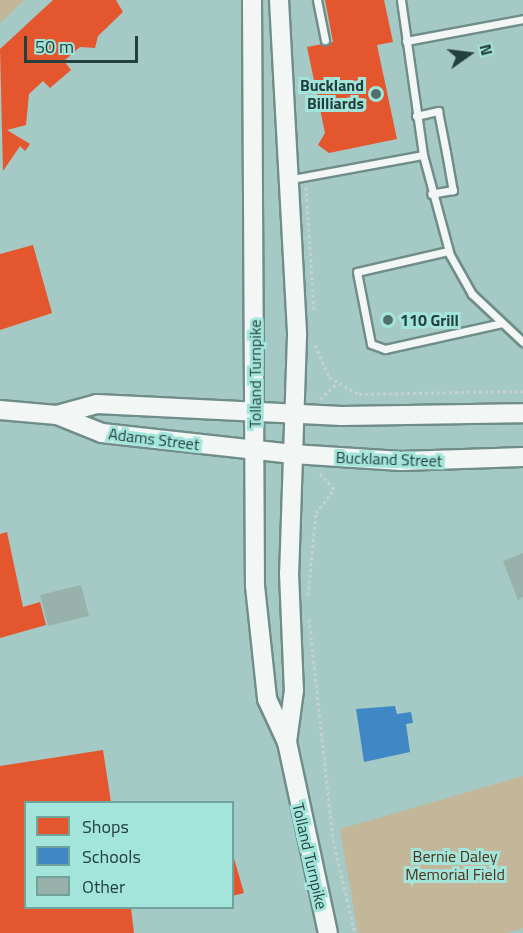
<!DOCTYPE html>
<html>
<head>
<meta charset="utf-8">
<style>
  body { margin:0 }
  #map { position:relative; width:523px; height:933px; overflow:hidden; background:#a5c9c4; font-family:"Titillium Web",sans-serif }
  div>[style] { position:absolute }
  .green>* { inset:0; background:#c4b698 }
  .shops>* { inset:0; background:#e4572e }
  .schools>* { inset:0; background:#3f88c5 }
  .building>* { inset:0; background:#98b2ab }
  .path>* { height:3px; margin-top:-1.5px; transform-origin:0; background:repeating-linear-gradient(90deg,#c5d1cf 0 3px,transparent 0 6px) }
  .roads { filter:drop-shadow(2px 0 #708d89) drop-shadow(-2px 0 #708d89) drop-shadow(0 2px #708d89) drop-shadow(0 -2px #708d89) }
  .lane>* { height:7px; margin:-3.5px; padding:0 3.5px; transform-origin:3.5px; border-radius:3.5px; background:#f2f7f6 }
  .secondary>* { height:18px; margin:-9px; padding:0 9px; transform-origin:9px; border-radius:9px; background:#f2f7f6 }
  .dots>* { width:16px; height:16px; translate:-50% -50%; box-sizing:border-box; border:3px solid #a3e5db; border-radius:50% }
  span { translate:-50% -50%; white-space:nowrap; text-align:center; line-height:1.15; -webkit-text-stroke:6px #a3e5db; paint-order:stroke }
  .poi-label { font-size:16px; color:#24403c; font-weight:700 }
  .right { translate:-100% -50%; text-align:right }
  .left { translate:0 -50%; text-align:left }
  .street-label { font-size:16px; color:#24403c }
  .park-label { font-size:16px; color:#4e3319 }
  .legend { position:absolute; left:24px; top:801px; width:210px; height:108px; box-sizing:border-box; background:#a3e5db; border:2px solid #70a39b; margin:0; padding:8px 10px; list-style:none; font-size:18px; color:#24403c }
  .legend li { display:flex; align-items:center; gap:12px; height:30px }
  .legend b { width:30px; border:2px solid #70a39b }
  .north { position:absolute; left:439px; top:24px; width:60px; height:60px; -webkit-text-stroke:4px #a3e5db; paint-order:stroke; rotate:76deg; font-size:16px; font-weight:700; line-height:24px; text-align:center; color:#24403c }
  .north::after { content:''; display:block; margin:auto; width:21px; height:27px; background:#24403c; clip-path:polygon(50% 0,100% 100%,50% 72%,0 100%) }
  .scale { position:absolute; left:24px; top:36px; width:114px; height:27px; box-sizing:border-box; border:3px solid #24403c; border-top:0; padding-left:8px; font-size:18px; line-height:21px; white-space:nowrap; color:#24403c; -webkit-text-stroke:4px #a3e5db; paint-order:stroke }
</style>
</head>
<body>
<div id="map">
  <div class="green">
    <i style="clip-path:polygon(0 0,24px 0,0 23px)"></i>
    <i style="clip-path:polygon(523px 776px,523px 928px,506px 933px,358px 933px,340px 829px)"></i>
  </div>
  <div class="shops">
    <i style="clip-path:polygon(53px 0,116px 0,123px 12px,98px 36px,95px 48px,80px 47px,64px 61px,71px 70px,50px 88px,43px 81px,29px 94px,26px 125px,7px 130px,30px 144px,25px 151px,20px 146px,3px 171px,0 49px)"></i>
    <i style="clip-path:polygon(325px 0,384px 0,393px 42px,377px 45px,397px 139px,329px 153px,318px 145px,325px 133px,307px 47px,333px 42px)"></i>
    <i style="clip-path:polygon(33px 245px,52px 313px,0 330px,0 254px)"></i>
    <i style="clip-path:polygon(7px 532px,23px 607px,40px 602px,46px 625px,0 638px,0 534px)"></i>
    <i style="clip-path:polygon(103px 750px,111px 802px,26px 802px,26px 908px,131px 908px,134px 933px,0 933px,0 766px)"></i>
    <i style="clip-path:polygon(233px 855px,244px 893px,232px 896px,232px 856px)"></i>
  </div>
  <div class="schools">
    <i style="clip-path:polygon(395px 706px,397px 714px,411px 712px,413px 723px,406px 724px,410px 752px,364px 762px,356px 709px)"></i>
  </div>
  <div class="building">
    <i style="clip-path:polygon(523px 553px,523px 597px,518px 600px,503px 561px)"></i>
    <i style="clip-path:polygon(81px 585px,89px 616px,48px 626px,40px 595px)"></i>
  </div>
  <div class="path">
    <i style="left:306px;top:187px;width:124px;rotate:86.3deg"></i>
    <i style="left:315px;top:345px;width:35px;rotate:66deg"></i>
    <i style="left:329px;top:377px;width:34px;rotate:30deg"></i>
    <i style="left:359px;top:394px;width:164px;rotate:-1deg"></i>
    <i style="left:320px;top:399px;width:22px;rotate:-43deg"></i>
    <i style="left:308px;top:595px;width:82px;rotate:-84.4deg"></i>
    <i style="left:316px;top:513px;width:30px;rotate:-53deg"></i>
    <i style="left:334px;top:489px;width:24px;rotate:-132deg"></i>
    <i style="left:309px;top:619px;width:222px;rotate:83.8deg"></i>
    <i style="left:333px;top:840px;width:96px;rotate:76.7deg"></i>
  </div>
  <div class="roads">
    <div class="lane">
      <i style="left:317px;top:0;width:41px;rotate:78.7deg"></i>
      <i style="left:401px;top:0;width:157px;rotate:81.9deg"></i>
      <i style="left:423px;top:155px;width:104px;rotate:74.9deg"></i>
      <i style="left:450px;top:255px;width:45px;rotate:60.6deg"></i>
      <i style="left:472px;top:294px;width:70px;rotate:43.3deg"></i>
      <i style="left:406px;top:41px;width:119px;rotate:-10.6deg"></i>
      <i style="left:416px;top:116px;width:23px;rotate:-13deg"></i>
      <i style="left:438px;top:111px;width:42px;rotate:79deg"></i>
      <i style="left:446px;top:152px;width:39px;rotate:80deg"></i>
      <i style="left:453px;top:190px;width:22px;rotate:170deg"></i>
      <i style="left:292px;top:179px;width:133px;rotate:-10.4deg"></i>
      <i style="left:448px;top:251px;width:93px;rotate:167deg"></i>
      <i style="left:357px;top:272px;width:73px;rotate:79deg"></i>
      <i style="left:371px;top:344px;width:15px;rotate:20deg"></i>
      <i style="left:385px;top:349px;width:120px;rotate:-12.5deg"></i>
    </div>
    <div class="secondary">
      <i style="left:252px;top:0;width:586px;rotate:89.71deg"></i>
      <i style="left:255px;top:586px;width:114px;rotate:83.9deg"></i>
      <i style="left:267px;top:699px;width:47px;rotate:65.1deg"></i>
      <i style="left:279px;top:0;width:336px;rotate:86.9deg"></i>
      <i style="left:297px;top:336px;width:237px;rotate:91.9deg"></i>
      <i style="left:289px;top:573px;width:117px;rotate:87.6deg"></i>
      <i style="left:294px;top:690px;width:52px;rotate:97.7deg"></i>
      <i style="left:287px;top:742px;width:195px;rotate:77.9deg"></i>
      <i style="left:0;top:410px;width:57px;rotate:5deg"></i>
      <i style="left:57px;top:415px;width:48px;rotate:21.8deg"></i>
      <i style="left:102px;top:433px;width:192px;rotate:6.3deg"></i>
      <i style="left:293px;top:454px;width:108px;rotate:3.7deg"></i>
      <i style="left:401px;top:461px;width:122px;rotate:-1.9deg"></i>
      <i style="left:57px;top:415px;width:41px;rotate:-15.4deg"></i>
      <i style="left:97px;top:404px;width:245px;rotate:2.8deg"></i>
      <i style="left:342px;top:416px;width:181px;rotate:-0.9deg"></i>
    </div>
  </div>
  <div class="dots">
    <i style="left:376px;top:94px;background:#51706c"></i>
    <i style="left:388px;top:320px;background:#51706c"></i>
  </div>
  <div class="poi-label">
    <span class="right" style="left:364px;top:94px">Buckland<br>Billiards</span>
    <span class="left" style="left:400px;top:320px">110 Grill</span>
  </div>
  <div class="street-label">
    <span style="left:255px;top:374px;rotate:-90deg">Tolland Turnpike</span>
    <span style="left:154px;top:439px;rotate:7deg">Adams Street</span>
    <span style="left:389px;top:459px;rotate:2deg">Buckland Street</span>
    <span style="left:310px;top:856px;rotate:77deg">Tolland Turnpike</span>
  </div>
  <div class="park-label">
    <span style="left:455px;top:865px">Bernie Daley<br>Memorial Field</span>
  </div>
  <ul class="legend">
  <li><b style="height:16px;background:#e4572e"></b>Shops</li>
  <li><b style="height:16px;background:#3f88c5"></b>Schools</li>
  <li><b style="height:16px;background:#98b2ab"></b>Other</li>
  </ul>
  <div class="north">N</div>
  <div class="scale">50 m</div>
</div>
</body>
</html>
